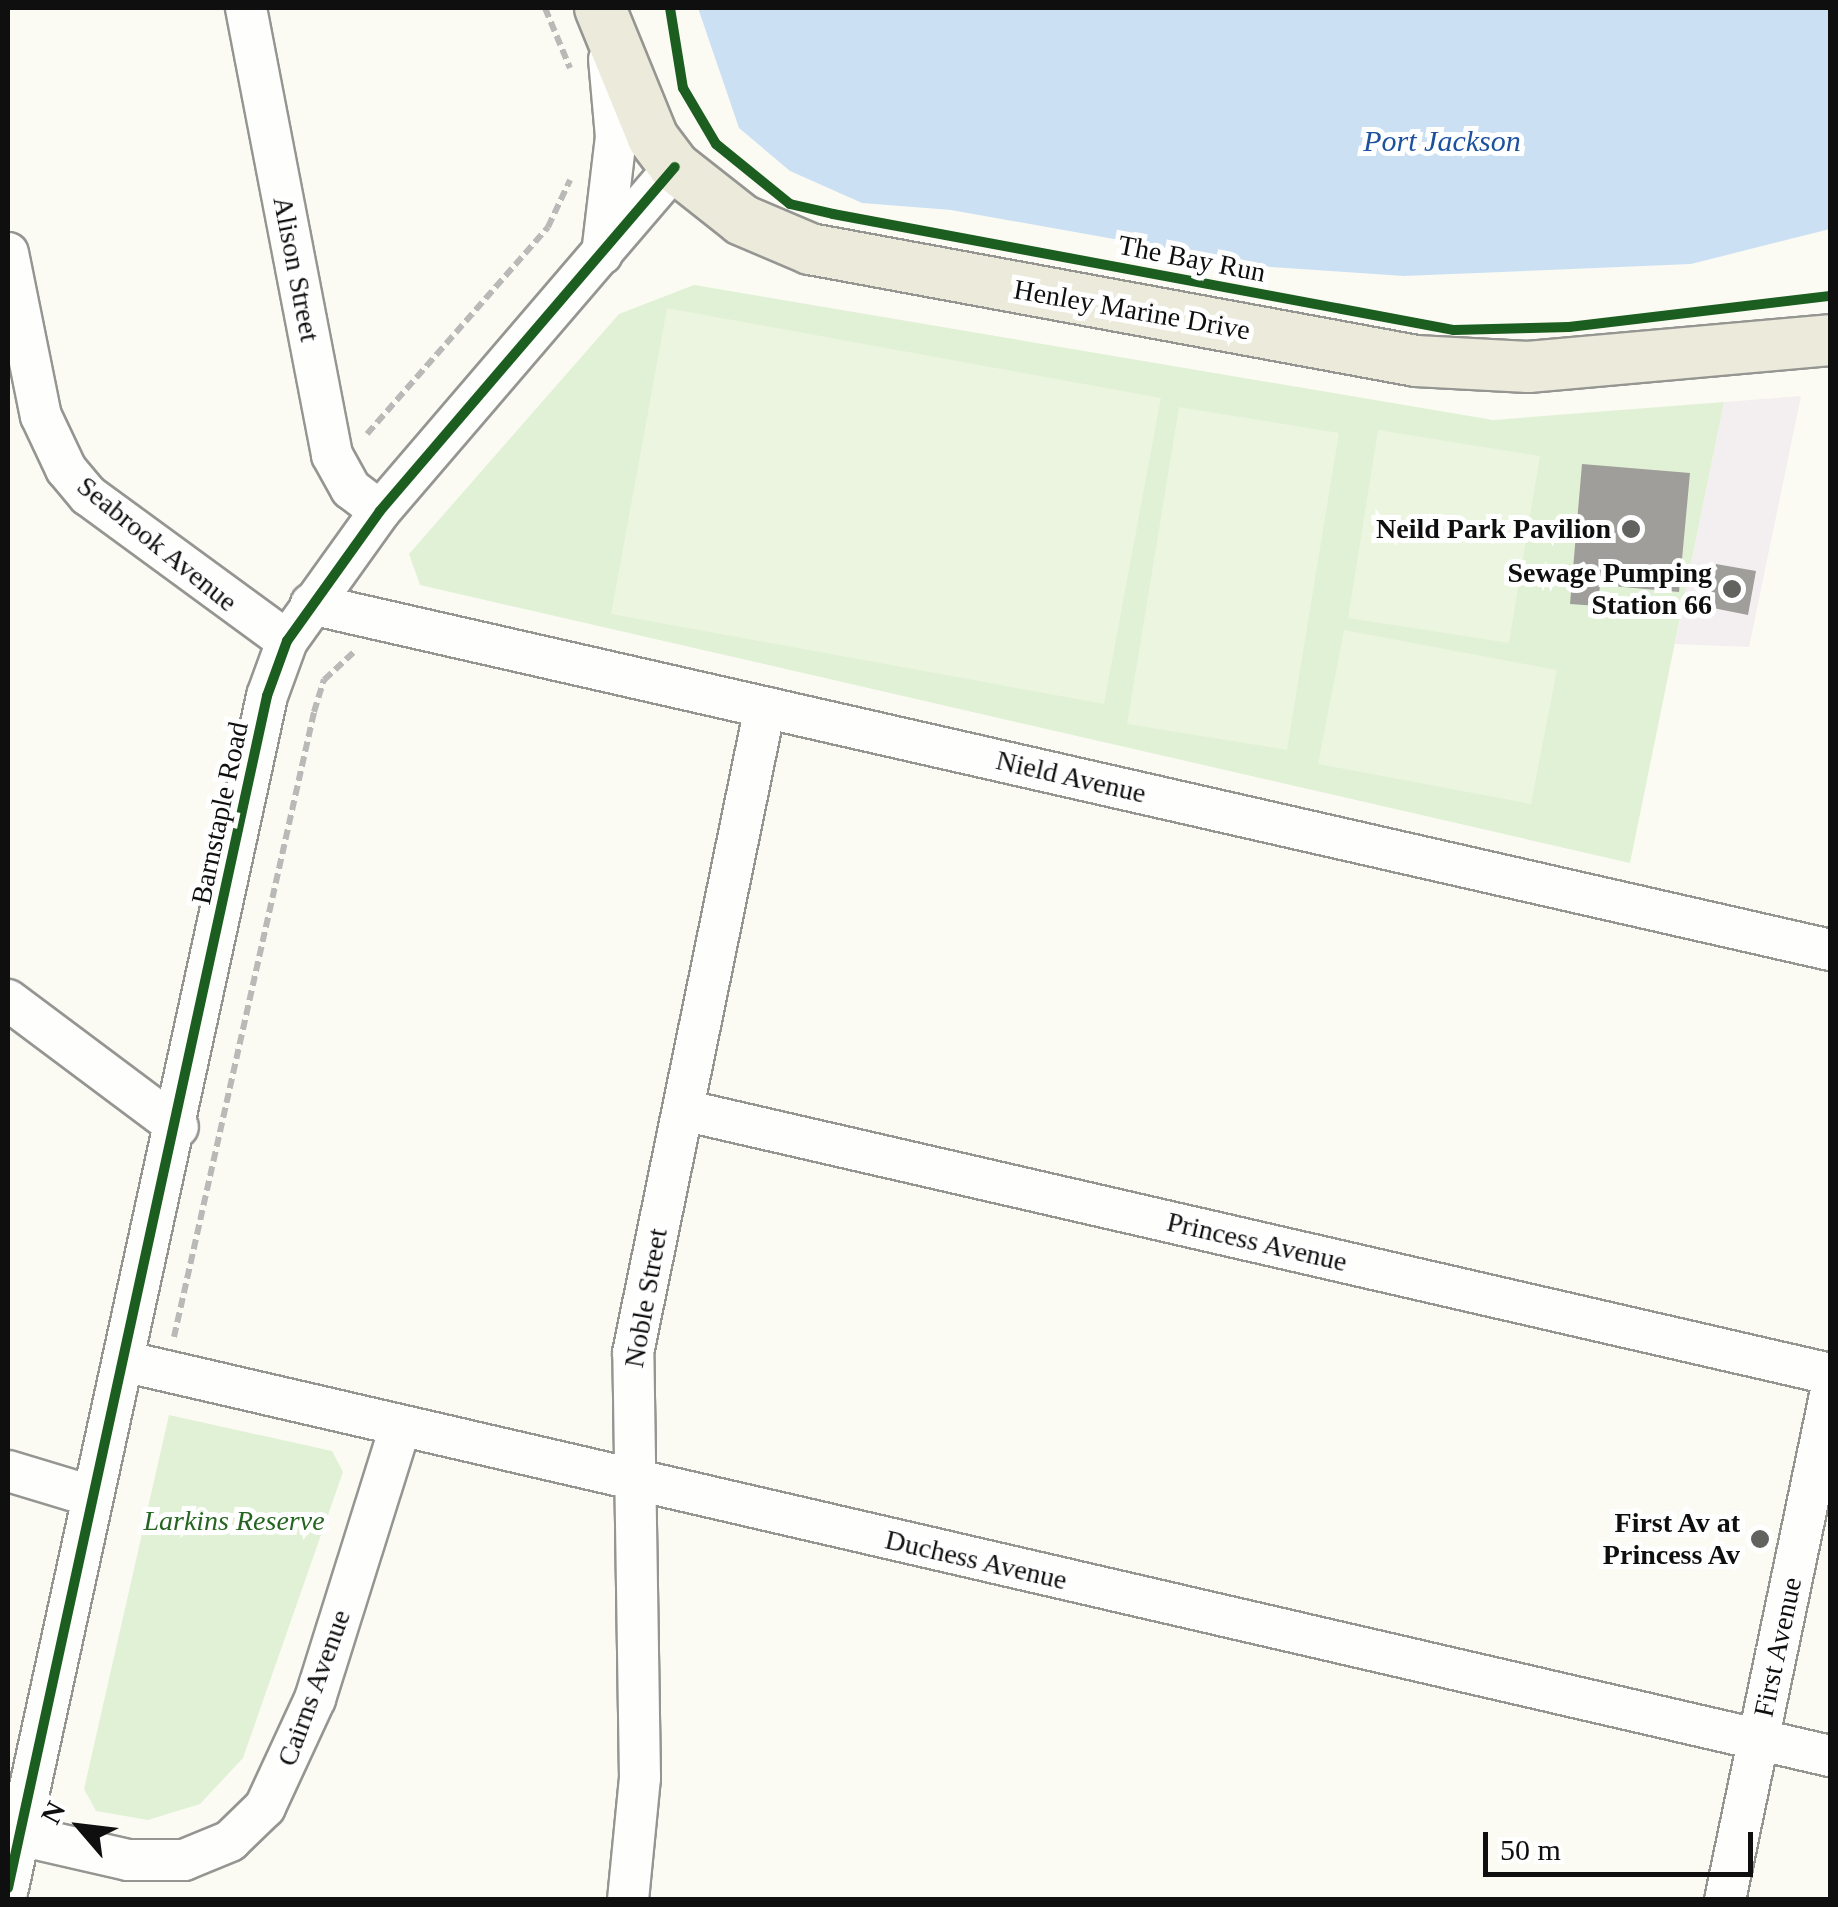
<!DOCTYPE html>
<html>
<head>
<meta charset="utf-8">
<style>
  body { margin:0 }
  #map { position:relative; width:1838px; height:1907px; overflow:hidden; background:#fbfbf4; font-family:Georgia,serif }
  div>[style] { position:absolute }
  .industrial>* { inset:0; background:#f3eef0 }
  .green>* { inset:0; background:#e1f1d5 }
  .pitch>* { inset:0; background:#ebf5df }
  .water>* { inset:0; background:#cce0f4 }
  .building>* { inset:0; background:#9f9e9a }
  .path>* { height:6px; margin-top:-3px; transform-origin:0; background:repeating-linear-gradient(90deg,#b9b9b8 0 10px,transparent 0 15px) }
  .roads { filter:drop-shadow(2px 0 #959592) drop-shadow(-2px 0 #959592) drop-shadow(0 2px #959592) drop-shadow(0 -2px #959592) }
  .minor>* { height:40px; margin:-20px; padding:0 20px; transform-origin:20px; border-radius:20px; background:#fefefd }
  .major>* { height:50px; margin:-25px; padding:0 25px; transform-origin:25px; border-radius:25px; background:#eceada }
  .cycleway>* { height:10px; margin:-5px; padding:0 5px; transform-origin:5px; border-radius:5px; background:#1b5e20 }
  .dots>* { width:28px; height:28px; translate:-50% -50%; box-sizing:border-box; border:5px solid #fff; border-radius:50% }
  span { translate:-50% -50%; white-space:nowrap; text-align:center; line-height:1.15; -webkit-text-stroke:10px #fff; paint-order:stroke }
  .street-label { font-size:28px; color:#0f0f0f }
  .poi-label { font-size:28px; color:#0f0f0f; font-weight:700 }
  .right { translate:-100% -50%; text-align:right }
  .park-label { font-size:28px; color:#256521; font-style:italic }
  .water-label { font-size:30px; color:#1c519d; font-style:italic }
  .frame { position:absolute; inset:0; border:10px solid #0f0f0f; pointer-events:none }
  .north { position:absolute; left:30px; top:1777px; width:100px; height:100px; -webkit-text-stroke:8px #fff; paint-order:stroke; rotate:298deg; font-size:28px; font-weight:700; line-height:40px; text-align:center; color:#0f0f0f }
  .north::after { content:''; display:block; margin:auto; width:35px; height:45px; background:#0f0f0f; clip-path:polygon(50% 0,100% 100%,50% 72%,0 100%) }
  .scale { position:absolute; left:1483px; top:1832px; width:270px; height:45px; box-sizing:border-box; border:5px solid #0f0f0f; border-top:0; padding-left:12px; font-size:30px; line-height:35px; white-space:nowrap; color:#0f0f0f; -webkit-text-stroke:8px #fff; paint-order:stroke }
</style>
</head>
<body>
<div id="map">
  <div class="industrial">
    <i style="clip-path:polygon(1801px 396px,1749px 647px,1675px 644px,1724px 402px)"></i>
  </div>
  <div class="green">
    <i style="clip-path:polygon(694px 285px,1493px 420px,1724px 402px,1630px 863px,420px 585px,409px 554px,619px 314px)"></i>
    <i style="clip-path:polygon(169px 1415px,332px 1451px,343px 1472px,243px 1758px,200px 1804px,148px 1820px,96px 1811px,84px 1789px)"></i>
  </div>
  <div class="pitch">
    <i style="clip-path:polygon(667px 308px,1161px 398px,1104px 704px,611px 614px)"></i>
    <i style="clip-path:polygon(1179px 407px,1339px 433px,1287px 750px,1127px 724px)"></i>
    <i style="clip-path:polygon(1378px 430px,1540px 456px,1509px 643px,1348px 618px)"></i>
    <i style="clip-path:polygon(1344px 630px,1557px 670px,1531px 804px,1318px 764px)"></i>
  </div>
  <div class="water">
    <i style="clip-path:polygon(698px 8px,1830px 8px,1830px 229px,1691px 264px,1404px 276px,1271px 267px,951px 210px,862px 203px,790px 171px,739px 128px)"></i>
  </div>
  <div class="building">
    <i style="clip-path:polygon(1582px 464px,1690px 473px,1679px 592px,1600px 585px,1598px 606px,1570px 604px)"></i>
    <i style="clip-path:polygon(1716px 564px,1756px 571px,1748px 615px,1708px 607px)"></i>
  </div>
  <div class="path">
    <i style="left:545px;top:8px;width:65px;rotate:67.4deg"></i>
    <i style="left:367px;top:434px;width:275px;rotate:-48.8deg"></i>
    <i style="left:548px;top:227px;width:52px;rotate:-64.9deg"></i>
    <i style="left:174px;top:1337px;width:640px;rotate:-77.37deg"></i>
    <i style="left:314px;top:712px;width:34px;rotate:-73deg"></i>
    <i style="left:324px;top:680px;width:42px;rotate:-43.1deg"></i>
  </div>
  <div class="roads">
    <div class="minor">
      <i style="left:246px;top:8px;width:455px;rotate:79.1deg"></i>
      <i style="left:332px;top:455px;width:39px;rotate:61deg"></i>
      <i style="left:351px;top:489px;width:36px;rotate:37deg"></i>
      <i style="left:8px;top:253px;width:166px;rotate:78.6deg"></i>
      <i style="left:41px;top:416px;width:59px;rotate:64.7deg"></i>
      <i style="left:66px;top:469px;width:35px;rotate:50deg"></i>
      <i style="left:89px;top:496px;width:245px;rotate:36.2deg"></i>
      <i style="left:602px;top:254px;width:118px;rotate:-83.2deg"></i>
      <i style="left:616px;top:137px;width:78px;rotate:-95.1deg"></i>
      <i style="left:311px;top:604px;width:1558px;rotate:12.83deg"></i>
      <i style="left:8px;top:1000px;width:212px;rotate:36.8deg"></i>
      <i style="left:683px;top:1110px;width:1177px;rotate:12.96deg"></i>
      <i style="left:123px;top:1361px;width:1752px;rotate:13.03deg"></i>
      <i style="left:8px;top:1471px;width:87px;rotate:16.8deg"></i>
      <i style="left:19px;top:1835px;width:112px;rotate:12.9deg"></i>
      <i style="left:128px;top:1860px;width:56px"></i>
      <i style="left:184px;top:1860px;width:50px;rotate:-22.4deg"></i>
      <i style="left:230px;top:1841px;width:49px;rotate:-44.2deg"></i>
      <i style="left:265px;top:1807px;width:119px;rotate:-65.2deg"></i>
      <i style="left:315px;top:1699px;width:284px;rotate:-72.6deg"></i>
      <i style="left:8px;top:1888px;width:1220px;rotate:-77.74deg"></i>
      <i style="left:267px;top:696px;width:59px;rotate:-70deg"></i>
      <i style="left:287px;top:641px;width:160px;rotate:-54.4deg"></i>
      <i style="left:380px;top:511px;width:453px;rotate:-49.4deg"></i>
      <i style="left:628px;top:1900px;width:123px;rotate:-84.4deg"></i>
      <i style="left:640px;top:1778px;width:425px;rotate:-90.9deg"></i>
      <i style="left:633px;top:1353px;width:659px;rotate:-78.45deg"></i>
      <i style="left:1725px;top:1900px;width:516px;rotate:-78.25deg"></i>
    </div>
    <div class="major">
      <i style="left:600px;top:8px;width:140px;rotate:67.8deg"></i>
      <i style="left:653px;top:138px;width:36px;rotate:53deg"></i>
      <i style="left:675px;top:167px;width:85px;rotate:38.3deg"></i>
      <i style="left:742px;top:220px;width:74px;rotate:23.1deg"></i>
      <i style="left:810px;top:249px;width:616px;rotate:10.47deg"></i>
      <i style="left:1416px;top:361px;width:112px;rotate:3.1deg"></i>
      <i style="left:1528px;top:367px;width:303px;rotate:-5.1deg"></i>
    </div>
  </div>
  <div class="cycleway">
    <i style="left:670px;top:8px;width:81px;rotate:80.8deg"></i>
    <i style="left:683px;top:88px;width:65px;rotate:59.5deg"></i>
    <i style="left:716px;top:144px;width:95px;rotate:39deg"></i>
    <i style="left:790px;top:204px;width:44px;rotate:13.1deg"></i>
    <i style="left:833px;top:214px;width:632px;rotate:10.58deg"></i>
    <i style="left:1454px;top:330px;width:115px;rotate:-1.5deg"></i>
    <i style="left:1569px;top:327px;width:263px;rotate:-6.8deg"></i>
    <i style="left:8px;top:1888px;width:1220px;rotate:-77.74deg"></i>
    <i style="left:267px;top:696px;width:59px;rotate:-70deg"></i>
    <i style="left:287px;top:641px;width:160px;rotate:-54.4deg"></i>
    <i style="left:380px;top:511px;width:453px;rotate:-49.4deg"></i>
  </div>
  <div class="dots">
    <i style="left:1631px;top:529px;background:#62625f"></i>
    <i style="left:1732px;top:589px;background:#62625f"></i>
    <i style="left:1760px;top:1539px;background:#62625f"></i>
  </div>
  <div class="street-label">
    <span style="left:1192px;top:259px;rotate:11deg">The Bay Run</span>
    <span style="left:296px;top:269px;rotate:79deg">Alison Street</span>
    <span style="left:1132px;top:310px;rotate:10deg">Henley Marine Drive</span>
    <span style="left:157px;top:544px;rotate:39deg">Seabrook Avenue</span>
    <span style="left:1071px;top:777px;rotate:13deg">Nield Avenue</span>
    <span style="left:220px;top:813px;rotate:-78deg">Barnstaple Road</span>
    <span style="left:1257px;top:1242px;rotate:13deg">Princess Avenue</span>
    <span style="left:646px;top:1298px;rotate:-80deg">Noble Street</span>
    <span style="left:976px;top:1560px;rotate:13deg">Duchess Avenue</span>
    <span style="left:1778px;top:1647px;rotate:-78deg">First Avenue</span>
    <span style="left:314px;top:1688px;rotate:-70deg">Cairns Avenue</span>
  </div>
  <div class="poi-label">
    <span class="right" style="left:1611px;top:529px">Neild Park Pavilion</span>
    <span class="right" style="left:1712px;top:589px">Sewage Pumping<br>Station 66</span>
    <span class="right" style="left:1740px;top:1539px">First Av at<br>Princess Av</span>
  </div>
  <div class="park-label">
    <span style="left:234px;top:1521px">Larkins Reserve</span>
  </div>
  <div class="water-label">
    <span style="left:1442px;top:141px">Port Jackson</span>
  </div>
  <div class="frame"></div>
  <div class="north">N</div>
  <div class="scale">50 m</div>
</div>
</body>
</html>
